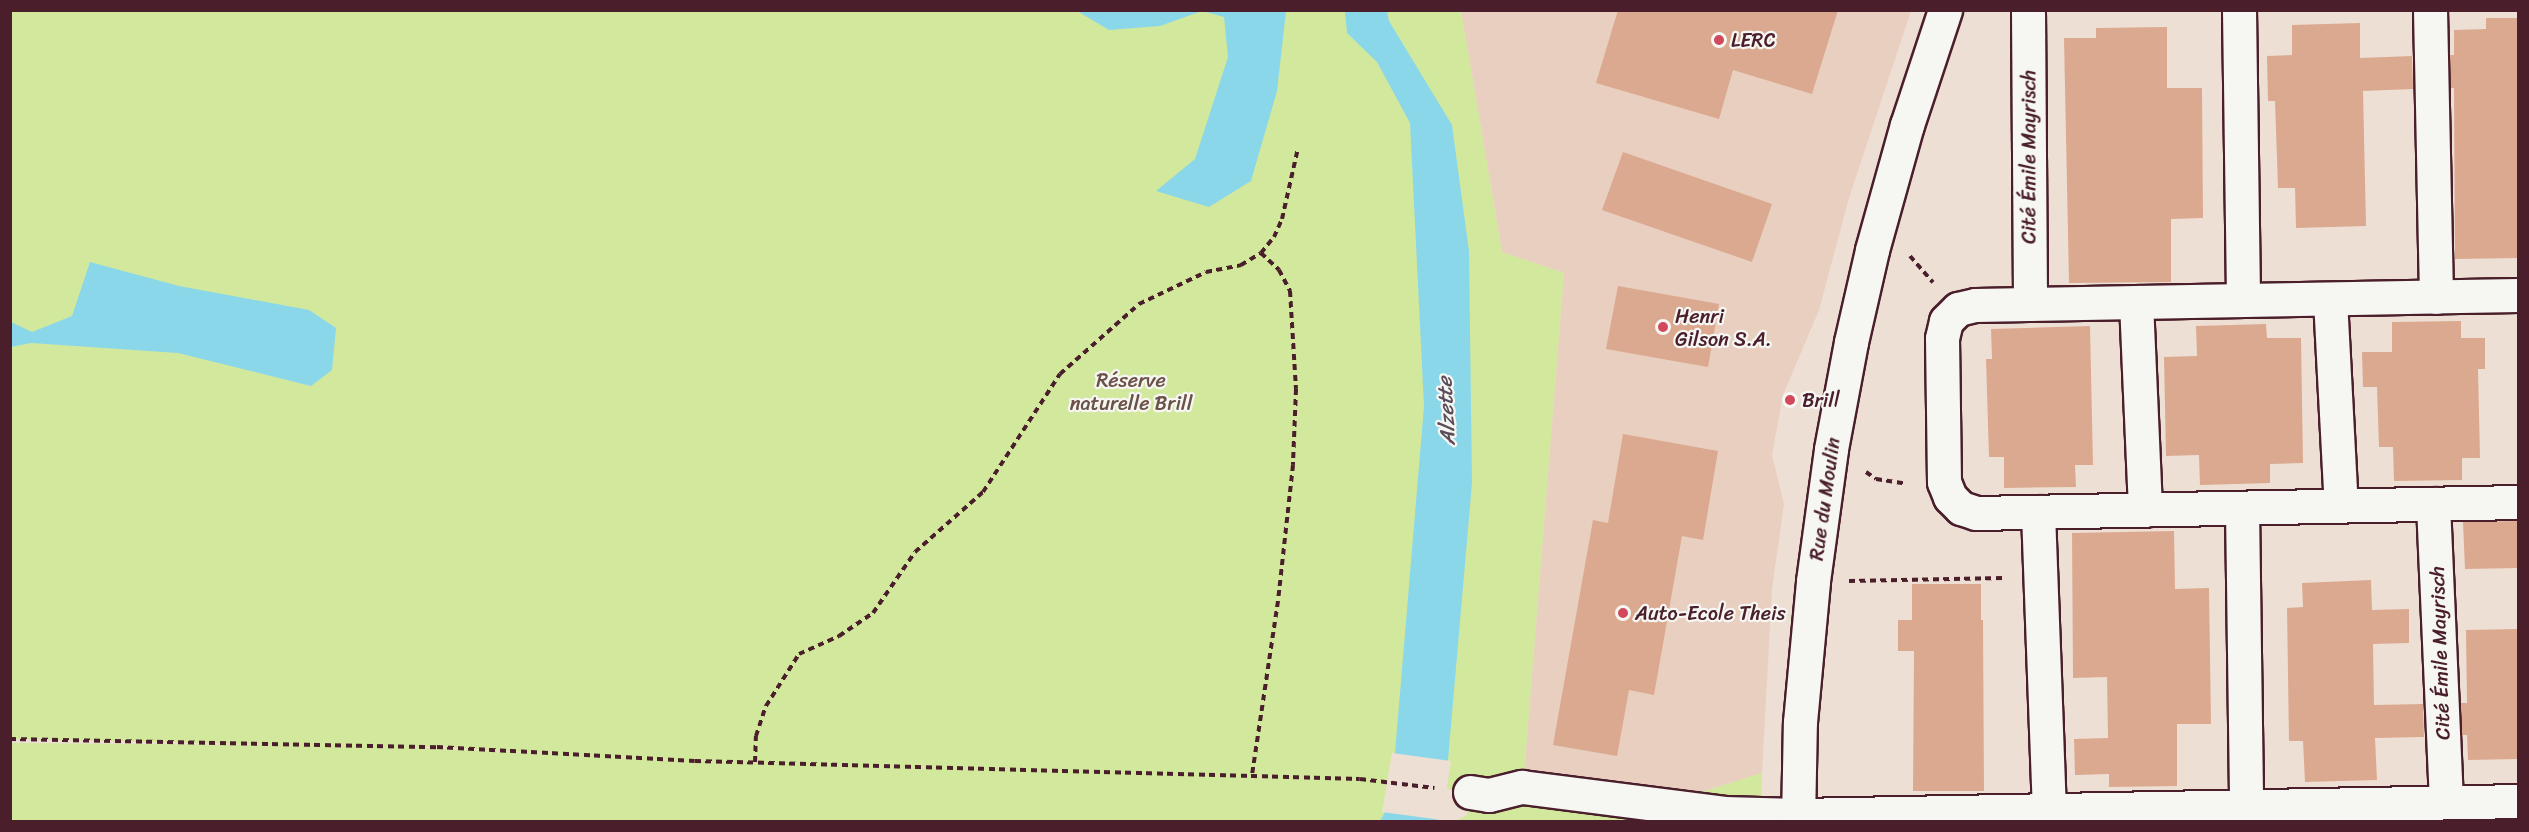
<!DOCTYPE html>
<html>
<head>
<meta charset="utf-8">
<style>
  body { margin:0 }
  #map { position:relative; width:2529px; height:832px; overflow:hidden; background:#eedfd4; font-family:Sriracha,sans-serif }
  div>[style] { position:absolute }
  .built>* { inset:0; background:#e8cfbf }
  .green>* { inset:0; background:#d2e89d }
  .water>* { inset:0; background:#8bd7ea }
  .pier>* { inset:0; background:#eedfd4 }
  .building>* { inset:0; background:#dba98f }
  .path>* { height:4px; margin-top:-2px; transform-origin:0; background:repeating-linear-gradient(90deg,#4a1f2b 0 6px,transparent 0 10.5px) }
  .roads { filter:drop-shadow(2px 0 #4a1f2b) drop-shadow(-2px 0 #4a1f2b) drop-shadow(0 2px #4a1f2b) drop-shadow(0 -2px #4a1f2b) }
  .minor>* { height:33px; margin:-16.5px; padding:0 16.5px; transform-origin:16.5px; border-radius:16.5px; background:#f6f6f2 }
  .major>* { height:33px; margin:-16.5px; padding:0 16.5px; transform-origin:16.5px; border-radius:16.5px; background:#f6f6f2 }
  .dots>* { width:16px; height:16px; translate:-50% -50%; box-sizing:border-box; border:3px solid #f6f6f2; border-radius:50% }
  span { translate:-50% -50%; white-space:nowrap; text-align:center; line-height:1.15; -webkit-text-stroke:4.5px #f6f6f2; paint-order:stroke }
  .poi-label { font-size:20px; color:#4a1f2b }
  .left { translate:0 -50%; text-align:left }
  .street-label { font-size:20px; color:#4a1f2b }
  .park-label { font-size:20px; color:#6c5148 }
  .water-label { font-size:21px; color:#5a4d5b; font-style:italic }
  .frame { position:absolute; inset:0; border:12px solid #4a1f2b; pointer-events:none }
</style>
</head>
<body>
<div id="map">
  <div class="built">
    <i style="clip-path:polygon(1461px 11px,1911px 11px,1849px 198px,1819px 310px,1783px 395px,1772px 455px,1784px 504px,1772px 589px,1762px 773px,1692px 795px,1524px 775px,1564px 273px,1502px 252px)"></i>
  </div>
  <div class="green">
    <i style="clip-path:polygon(evenodd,1461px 10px,1502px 252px,1564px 273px,1524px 775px,1692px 795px,1762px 773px,1761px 821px,1456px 821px,1467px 815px,1470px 792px,1390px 782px,1385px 812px,1380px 822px,11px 822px,11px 743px,293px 745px,11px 739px,11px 11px,1461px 10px,403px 747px,437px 747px,574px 755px,403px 747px)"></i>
  </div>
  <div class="water">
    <i style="clip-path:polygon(1077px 11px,1286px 11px,1277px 91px,1251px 181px,1209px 207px,1156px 191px,1195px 159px,1228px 57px,1224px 17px,1202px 11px,1160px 26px,1109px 30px)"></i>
    <i style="clip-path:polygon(1345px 11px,1387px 11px,1389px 21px,1452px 125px,1469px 251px,1472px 483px,1448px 760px,1437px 821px,1380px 821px,1385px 812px,1395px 753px,1424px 406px,1410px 123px,1377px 62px,1347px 33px)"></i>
    <i style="clip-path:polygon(90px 262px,179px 286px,309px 310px,336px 328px,332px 370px,311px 386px,178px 353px,31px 343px,11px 347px,11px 322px,32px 332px,72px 316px)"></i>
  </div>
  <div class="pier">
    <i style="clip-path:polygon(1392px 753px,1451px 761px,1442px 820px,1382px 812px)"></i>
  </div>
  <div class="building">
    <i style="clip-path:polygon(1618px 10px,1838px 10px,1812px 94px,1733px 70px,1719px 119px,1596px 83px)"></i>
    <i style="clip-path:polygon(2486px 18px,2518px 18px,2518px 258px,2455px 259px,2454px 88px,2450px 88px,2450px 55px,2454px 55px,2454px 30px,2486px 29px)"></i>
    <i style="clip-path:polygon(2360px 23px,2360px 58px,2412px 56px,2413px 89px,2363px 91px,2366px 226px,2296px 228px,2295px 188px,2278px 188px,2275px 101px,2268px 101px,2267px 56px,2292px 55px,2292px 25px)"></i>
    <i style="clip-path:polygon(2167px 27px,2167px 88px,2202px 88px,2203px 218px,2171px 219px,2171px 282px,2069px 283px,2064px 38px,2096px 38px,2096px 28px)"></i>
    <i style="clip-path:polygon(1623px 152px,1772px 204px,1752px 262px,1602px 210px)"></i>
    <i style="clip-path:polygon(1618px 286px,1719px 304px,1708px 367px,1606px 349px)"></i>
    <i style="clip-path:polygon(2461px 321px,2461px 338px,2485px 338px,2485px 369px,2478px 369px,2480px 458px,2462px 458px,2462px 480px,2394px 481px,2393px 447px,2379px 447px,2377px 387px,2363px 387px,2362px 352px,2392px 352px,2392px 322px)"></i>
    <i style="clip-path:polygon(2266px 324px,2267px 338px,2301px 338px,2303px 463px,2270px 464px,2270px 483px,2200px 485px,2199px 455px,2166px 456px,2164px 357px,2197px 356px,2196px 326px)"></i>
    <i style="clip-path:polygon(2090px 326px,2093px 465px,2075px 465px,2076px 487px,2004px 488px,2004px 457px,1989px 457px,1986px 359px,1992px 359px,1991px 329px)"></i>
    <i style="clip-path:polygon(1623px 434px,1718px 451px,1703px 540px,1682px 536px,1654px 695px,1629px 690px,1617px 756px,1553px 745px,1593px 520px,1608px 523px)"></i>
    <i style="clip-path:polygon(2518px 521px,2518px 568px,2465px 569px,2463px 522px)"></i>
    <i style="clip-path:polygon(2174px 531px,2175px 589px,2209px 588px,2211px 724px,2177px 724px,2177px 786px,2109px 787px,2109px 774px,2075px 775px,2074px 739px,2108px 738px,2107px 677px,2073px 678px,2072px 533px)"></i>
    <i style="clip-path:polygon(2371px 580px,2372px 610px,2409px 609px,2409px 643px,2373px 644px,2374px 705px,2423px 704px,2424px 737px,2375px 738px,2377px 780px,2305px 782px,2303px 741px,2289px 741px,2287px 608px,2303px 607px,2302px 583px)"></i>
    <i style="clip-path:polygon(1912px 584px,1981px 584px,1981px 620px,1983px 620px,1984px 791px,1913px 791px,1914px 651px,1898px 651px,1898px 620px,1912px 620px)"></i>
    <i style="clip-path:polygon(2518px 629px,2518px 759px,2468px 760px,2467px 735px,2462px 735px,2460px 703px,2467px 703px,2466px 630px)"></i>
  </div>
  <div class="path">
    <i style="left:1261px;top:253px;width:21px;rotate:-51deg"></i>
    <i style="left:1274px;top:237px;width:20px;rotate:-66deg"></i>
    <i style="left:1282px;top:219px;width:73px;rotate:-77.3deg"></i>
    <i style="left:1910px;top:256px;width:35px;rotate:49deg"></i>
    <i style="left:1866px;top:472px;width:12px;rotate:35deg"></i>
    <i style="left:1876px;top:479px;width:31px;rotate:9deg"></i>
    <i style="left:1849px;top:581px;width:154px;rotate:-1.1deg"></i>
    <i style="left:10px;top:739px;width:427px;rotate:1.1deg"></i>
    <i style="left:437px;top:747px;width:258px;rotate:3.1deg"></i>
    <i style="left:695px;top:761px;width:665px;rotate:1.55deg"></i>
    <i style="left:1360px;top:779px;width:75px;rotate:6.9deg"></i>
    <i style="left:755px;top:762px;width:26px;rotate:-88deg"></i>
    <i style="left:756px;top:736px;width:32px;rotate:-72deg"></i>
    <i style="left:766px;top:706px;width:62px;rotate:-57.6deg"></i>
    <i style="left:799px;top:654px;width:44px;rotate:-24.2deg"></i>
    <i style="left:839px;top:636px;width:41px;rotate:-34.1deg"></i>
    <i style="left:873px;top:613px;width:74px;rotate:-55.5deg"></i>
    <i style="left:915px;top:552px;width:91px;rotate:-41.4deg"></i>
    <i style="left:983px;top:492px;width:141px;rotate:-56.9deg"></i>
    <i style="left:1060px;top:374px;width:106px;rotate:-41.5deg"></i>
    <i style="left:1139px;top:304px;width:74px;rotate:-25.5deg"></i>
    <i style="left:1206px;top:272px;width:36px;rotate:-11deg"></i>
    <i style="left:1241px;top:265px;width:23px;rotate:-31deg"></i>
    <i style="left:1261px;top:253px;width:25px;rotate:43deg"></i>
    <i style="left:1279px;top:270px;width:24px;rotate:62deg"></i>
    <i style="left:1290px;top:291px;width:98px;rotate:86.5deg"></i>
    <i style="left:1296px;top:389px;width:76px;rotate:92.3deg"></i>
    <i style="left:1293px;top:465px;width:137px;rotate:96.3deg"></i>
    <i style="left:1278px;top:601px;width:177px;rotate:98.5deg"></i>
  </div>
  <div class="roads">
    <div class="minor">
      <i style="left:2028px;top:10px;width:294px;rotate:89.6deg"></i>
      <i style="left:2239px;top:10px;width:290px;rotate:89.2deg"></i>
      <i style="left:2430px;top:10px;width:287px;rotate:88.8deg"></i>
      <i style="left:2518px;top:295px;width:543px;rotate:178.94deg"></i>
      <i style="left:1975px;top:305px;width:17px;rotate:167deg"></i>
      <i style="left:1958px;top:309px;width:17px;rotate:135deg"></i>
      <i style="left:1946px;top:321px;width:17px;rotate:103deg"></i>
      <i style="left:1942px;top:338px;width:144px;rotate:89.2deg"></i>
      <i style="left:1944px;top:482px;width:16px;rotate:68deg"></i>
      <i style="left:1950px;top:497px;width:16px;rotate:45deg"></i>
      <i style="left:1961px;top:508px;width:16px;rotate:18deg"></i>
      <i style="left:1976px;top:513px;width:542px;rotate:-1.16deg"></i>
      <i style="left:2330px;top:299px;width:207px;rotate:87deg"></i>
      <i style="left:2136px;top:302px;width:208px;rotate:87.5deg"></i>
      <i style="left:2433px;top:504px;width:298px;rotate:87.5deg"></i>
      <i style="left:2242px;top:508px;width:298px;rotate:89.2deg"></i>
      <i style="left:2038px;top:512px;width:298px;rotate:87.9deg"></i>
      <i style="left:1470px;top:792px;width:19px;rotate:9deg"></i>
      <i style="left:1489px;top:795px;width:34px;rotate:-14deg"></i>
      <i style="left:1522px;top:787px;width:204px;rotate:7.3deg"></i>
      <i style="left:1724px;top:813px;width:74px;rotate:1.5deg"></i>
      <i style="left:1798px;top:815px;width:720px;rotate:-1.11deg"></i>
    </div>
    <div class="major">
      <i style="left:1798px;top:822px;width:100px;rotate:-88.9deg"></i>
      <i style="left:1800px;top:722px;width:142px;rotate:-84.7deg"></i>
      <i style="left:1813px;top:581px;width:133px;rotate:-82.2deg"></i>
      <i style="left:1831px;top:449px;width:109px;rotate:-79.4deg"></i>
      <i style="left:1851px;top:342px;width:94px;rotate:-77.1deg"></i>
      <i style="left:1872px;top:250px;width:130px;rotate:-74.4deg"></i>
      <i style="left:1907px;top:125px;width:121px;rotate:-71.7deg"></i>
    </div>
  </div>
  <div class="dots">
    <i style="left:1719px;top:40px;background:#d1495b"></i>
    <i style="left:1663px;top:327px;background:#d1495b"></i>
    <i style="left:1790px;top:400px;background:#d1495b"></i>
    <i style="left:1623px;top:613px;background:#d1495b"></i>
  </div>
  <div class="poi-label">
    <span class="left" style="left:1731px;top:40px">LERC</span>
    <span class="left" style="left:1675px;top:328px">Henri<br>Gilson S.A.</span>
    <span class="left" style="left:1802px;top:400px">Brill</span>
    <span class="left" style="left:1635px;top:613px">Auto-Ecole Theis</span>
  </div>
  <div class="street-label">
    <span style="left:2029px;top:157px;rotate:-90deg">Cité Émile Mayrisch</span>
    <span style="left:1825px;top:499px;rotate:-82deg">Rue du Moulin</span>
    <span style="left:2440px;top:653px;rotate:-92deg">Cité Émile Mayrisch</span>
  </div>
  <div class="park-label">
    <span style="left:1131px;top:392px">Réserve<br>naturelle Brill</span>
  </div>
  <div class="water-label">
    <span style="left:1446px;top:411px;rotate:-93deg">Alzette</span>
  </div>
  <div class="frame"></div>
</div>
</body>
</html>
